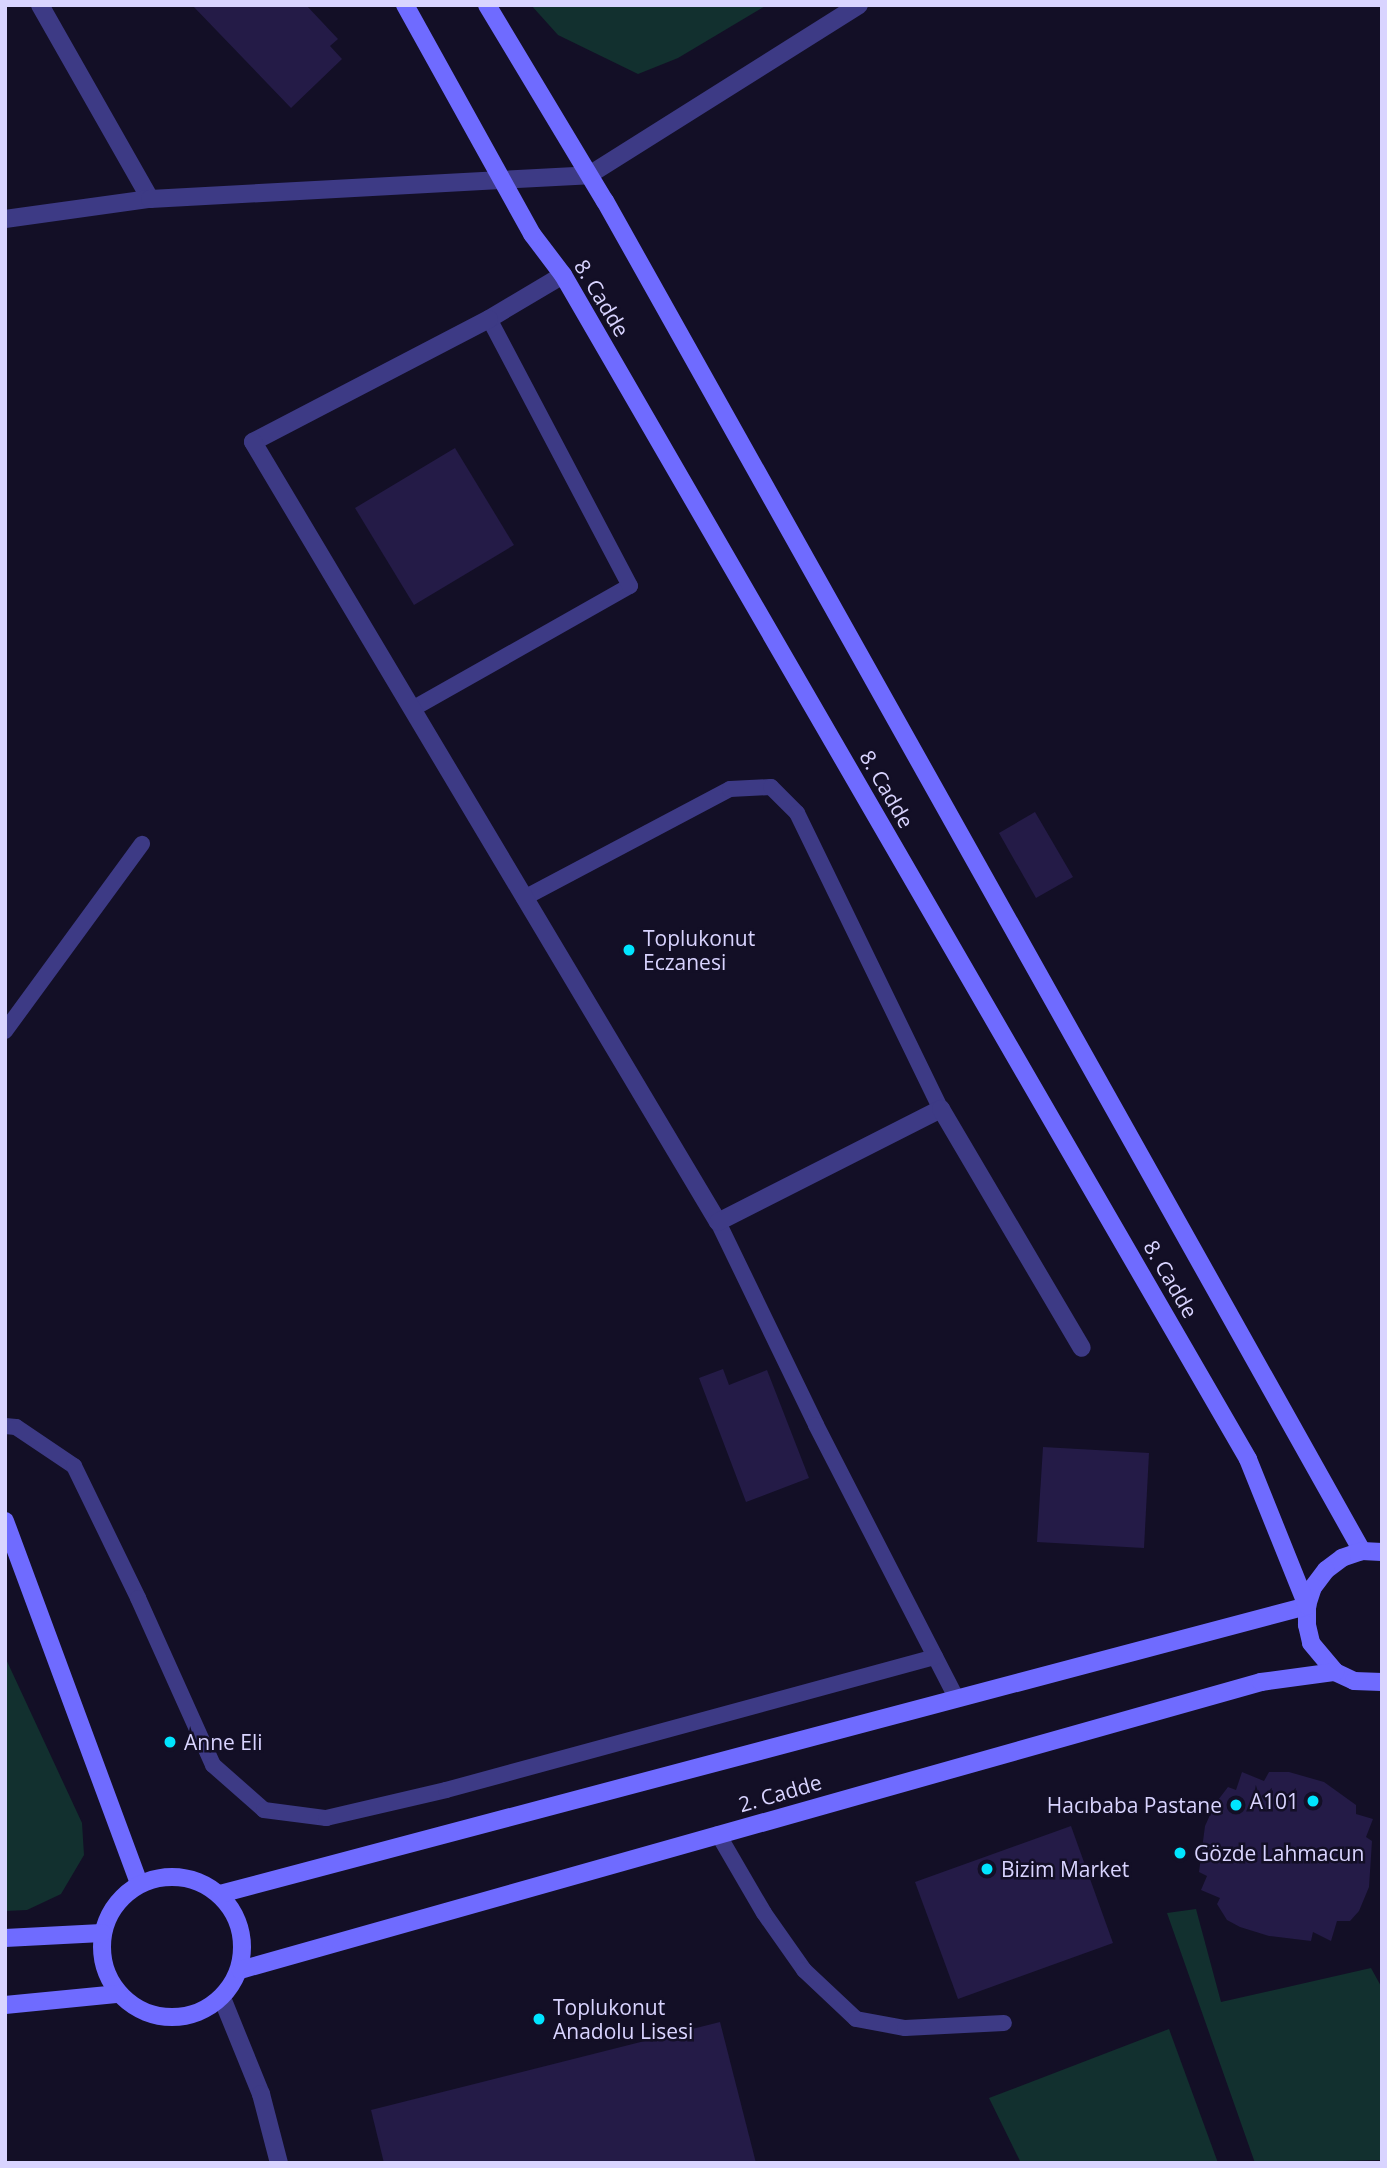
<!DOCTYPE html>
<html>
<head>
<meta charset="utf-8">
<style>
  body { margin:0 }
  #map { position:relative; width:1387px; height:2168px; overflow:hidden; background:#130f26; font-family:"Open Sans",sans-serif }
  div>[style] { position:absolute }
  .green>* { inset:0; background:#12302f }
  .building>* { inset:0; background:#241b47 }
  .lane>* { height:16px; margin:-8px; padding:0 8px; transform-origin:8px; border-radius:8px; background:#3d3a85 }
  .street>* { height:18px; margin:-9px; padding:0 9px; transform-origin:9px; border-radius:9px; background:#3d3a85 }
  .secondary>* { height:18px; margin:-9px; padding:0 9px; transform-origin:9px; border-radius:9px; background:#6f6bff }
  .secondary>.ring { margin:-9px; padding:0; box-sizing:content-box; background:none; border:18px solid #6f6bff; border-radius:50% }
  .dots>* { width:19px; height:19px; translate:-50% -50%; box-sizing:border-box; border:4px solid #130f26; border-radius:50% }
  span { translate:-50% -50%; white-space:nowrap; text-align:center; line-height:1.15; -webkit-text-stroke:5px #130f26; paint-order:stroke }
  .street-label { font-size:21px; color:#d9d4ff }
  .poi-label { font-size:21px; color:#d9d4ff }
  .left { translate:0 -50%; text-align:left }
  .right { translate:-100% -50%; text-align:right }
  .frame { position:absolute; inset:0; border:7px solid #d9d4ff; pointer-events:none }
</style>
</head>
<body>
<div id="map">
  <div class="green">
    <i style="clip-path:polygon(531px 5px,767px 5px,678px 58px,638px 74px,558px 35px)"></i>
    <i style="clip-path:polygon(5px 1657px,82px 1823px,84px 1855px,61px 1894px,27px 1910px,5px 1911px)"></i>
    <i style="clip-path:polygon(1196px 1909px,1221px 2002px,1371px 1968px,1382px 1988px,1382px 2160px,1255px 2163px,1167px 1913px)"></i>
    <i style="clip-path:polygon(1169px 2029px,1218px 2163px,1021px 2163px,989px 2098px)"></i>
  </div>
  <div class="building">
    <i style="clip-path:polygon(192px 5px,306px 5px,338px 39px,330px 46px,342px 59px,291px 108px)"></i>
    <i style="clip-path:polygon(455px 448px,514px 545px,414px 605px,355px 508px)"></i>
    <i style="clip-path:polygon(1035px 812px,1073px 877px,1036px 898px,999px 833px)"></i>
    <i style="clip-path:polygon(723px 1369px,729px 1385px,767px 1370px,809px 1478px,746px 1502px,699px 1378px)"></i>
    <i style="clip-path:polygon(1043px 1447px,1149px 1453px,1144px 1548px,1037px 1542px)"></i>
    <i style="clip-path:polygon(1242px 1772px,1264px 1781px,1269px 1772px,1289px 1772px,1324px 1782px,1356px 1805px,1356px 1814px,1373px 1819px,1366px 1837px,1372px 1841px,1369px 1887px,1359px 1911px,1350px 1921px,1337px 1921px,1331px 1941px,1313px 1932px,1311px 1941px,1269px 1936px,1240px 1927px,1227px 1920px,1217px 1904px,1220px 1898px,1201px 1890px,1207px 1876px,1199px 1872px,1205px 1826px,1215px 1804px,1228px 1787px,1236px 1790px)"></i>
    <i style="clip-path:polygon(1071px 1826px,1113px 1943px,958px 1999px,915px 1882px)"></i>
    <i style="clip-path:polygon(720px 2022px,756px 2163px,384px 2163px,371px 2110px)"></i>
  </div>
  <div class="lane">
    <i style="left:414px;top:708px;width:248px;rotate:-29.5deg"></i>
    <i style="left:630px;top:586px;width:302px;rotate:-117.8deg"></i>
    <i style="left:524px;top:898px;width:233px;rotate:-27.9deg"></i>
    <i style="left:730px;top:789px;width:41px;rotate:-2.8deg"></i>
    <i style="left:771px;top:787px;width:37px;rotate:45deg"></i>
    <i style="left:797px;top:813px;width:329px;rotate:64.1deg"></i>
    <i style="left:5px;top:1031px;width:232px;rotate:-53.8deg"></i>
    <i style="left:718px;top:1222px;width:225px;rotate:64.2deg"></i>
    <i style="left:816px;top:1425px;width:308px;rotate:62.8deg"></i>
    <i style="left:5px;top:1426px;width:11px;rotate:5deg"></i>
    <i style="left:16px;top:1427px;width:70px;rotate:33.9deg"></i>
    <i style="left:74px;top:1466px;width:147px;rotate:64.1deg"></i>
    <i style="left:138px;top:1598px;width:183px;rotate:65.8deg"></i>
    <i style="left:213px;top:1765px;width:68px;rotate:41.4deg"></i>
    <i style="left:264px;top:1810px;width:63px;rotate:7.4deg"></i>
    <i style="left:326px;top:1818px;width:123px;rotate:-13.1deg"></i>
    <i style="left:446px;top:1790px;width:507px;rotate:-15.22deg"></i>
    <i style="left:718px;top:1834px;width:91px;rotate:59.8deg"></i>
    <i style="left:764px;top:1913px;width:70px;rotate:54.9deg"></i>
    <i style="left:804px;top:1970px;width:71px;rotate:43.3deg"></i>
    <i style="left:856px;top:2019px;width:50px;rotate:10.4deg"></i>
    <i style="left:905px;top:2028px;width:99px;rotate:-2.9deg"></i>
  </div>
  <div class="street">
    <i style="left:40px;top:5px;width:223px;rotate:60.4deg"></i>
    <i style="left:5px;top:219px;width:146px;rotate:-7.9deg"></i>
    <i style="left:150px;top:199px;width:440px;rotate:-3.1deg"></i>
    <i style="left:589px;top:175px;width:319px;rotate:-32.2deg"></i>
    <i style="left:563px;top:275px;width:86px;rotate:149.3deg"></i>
    <i style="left:489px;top:319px;width:266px;rotate:152.5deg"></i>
    <i style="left:253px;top:442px;width:908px;rotate:59.2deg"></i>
    <i style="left:718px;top:1222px;width:250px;rotate:-26.9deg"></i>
    <i style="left:941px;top:1109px;width:277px;rotate:59.5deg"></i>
    <i style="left:222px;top:1998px;width:104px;rotate:67.9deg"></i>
    <i style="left:261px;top:2094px;width:71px;rotate:75.4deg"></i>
  </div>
  <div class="secondary">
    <i style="left:487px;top:5px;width:229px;rotate:59deg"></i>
    <i style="left:605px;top:201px;width:1548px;rotate:60.72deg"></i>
    <i style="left:5px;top:1521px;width:387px;rotate:69.7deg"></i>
    <i style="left:1382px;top:1552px;width:20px;rotate:-177deg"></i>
    <i style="left:1362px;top:1551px;width:21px;rotate:161deg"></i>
    <i style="left:1342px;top:1558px;width:20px;rotate:143deg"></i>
    <i style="left:1326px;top:1570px;width:21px;rotate:127deg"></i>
    <i style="left:1313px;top:1587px;width:20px;rotate:108deg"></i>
    <i style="left:1307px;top:1606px;width:19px;rotate:90deg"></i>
    <i style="left:1307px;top:1625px;width:18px;rotate:77deg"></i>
    <i style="left:1311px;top:1643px;width:38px;rotate:50deg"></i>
    <i style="left:1335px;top:1672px;width:21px;rotate:25deg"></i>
    <i style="left:1354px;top:1681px;width:28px;rotate:2deg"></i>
    <i class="ring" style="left:102px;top:1877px;width:122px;height:122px"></i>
    <i style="left:220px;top:1894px;width:1125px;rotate:-14.84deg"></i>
    <i style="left:1307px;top:1606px;width:158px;rotate:-111.9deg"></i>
    <i style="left:1248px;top:1459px;width:1368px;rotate:-120.05deg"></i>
    <i style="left:563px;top:275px;width:51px;rotate:-127.1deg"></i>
    <i style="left:532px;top:234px;width:262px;rotate:-119deg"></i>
    <i style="left:5px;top:1938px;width:97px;rotate:-3deg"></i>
    <i style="left:240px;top:1970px;width:1061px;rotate:-15.75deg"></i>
    <i style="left:1261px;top:1682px;width:75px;rotate:-7.7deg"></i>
    <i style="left:5px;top:2005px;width:114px;rotate:-5.6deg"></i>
  </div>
  <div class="dots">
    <i style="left:629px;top:950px;background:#00e5ff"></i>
    <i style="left:170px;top:1742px;background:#00e5ff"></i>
    <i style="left:1313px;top:1801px;background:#00e5ff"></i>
    <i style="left:1236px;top:1805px;background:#00e5ff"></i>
    <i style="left:1180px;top:1853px;background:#00e5ff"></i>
    <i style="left:987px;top:1869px;background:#00e5ff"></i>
    <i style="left:539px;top:2019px;background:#00e5ff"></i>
  </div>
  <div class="street-label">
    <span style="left:602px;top:298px;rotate:59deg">8. Cadde</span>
    <span style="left:887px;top:789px;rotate:60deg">8. Cadde</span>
    <span style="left:1171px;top:1279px;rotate:60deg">8. Cadde</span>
    <span style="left:780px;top:1793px;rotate:-16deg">2. Cadde</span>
  </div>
  <div class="poi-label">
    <span class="left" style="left:643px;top:950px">Toplukonut<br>Eczanesi</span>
    <span class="left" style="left:184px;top:1742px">Anne Eli</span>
    <span class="right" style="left:1299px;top:1801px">A101</span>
    <span class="right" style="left:1222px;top:1805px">Hacıbaba Pastane</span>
    <span class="left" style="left:1194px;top:1853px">Gözde Lahmacun</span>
    <span class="left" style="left:1001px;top:1869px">Bizim Market</span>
    <span class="left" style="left:553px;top:2019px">Toplukonut<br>Anadolu Lisesi</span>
  </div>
  <div class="frame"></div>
</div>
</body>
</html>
